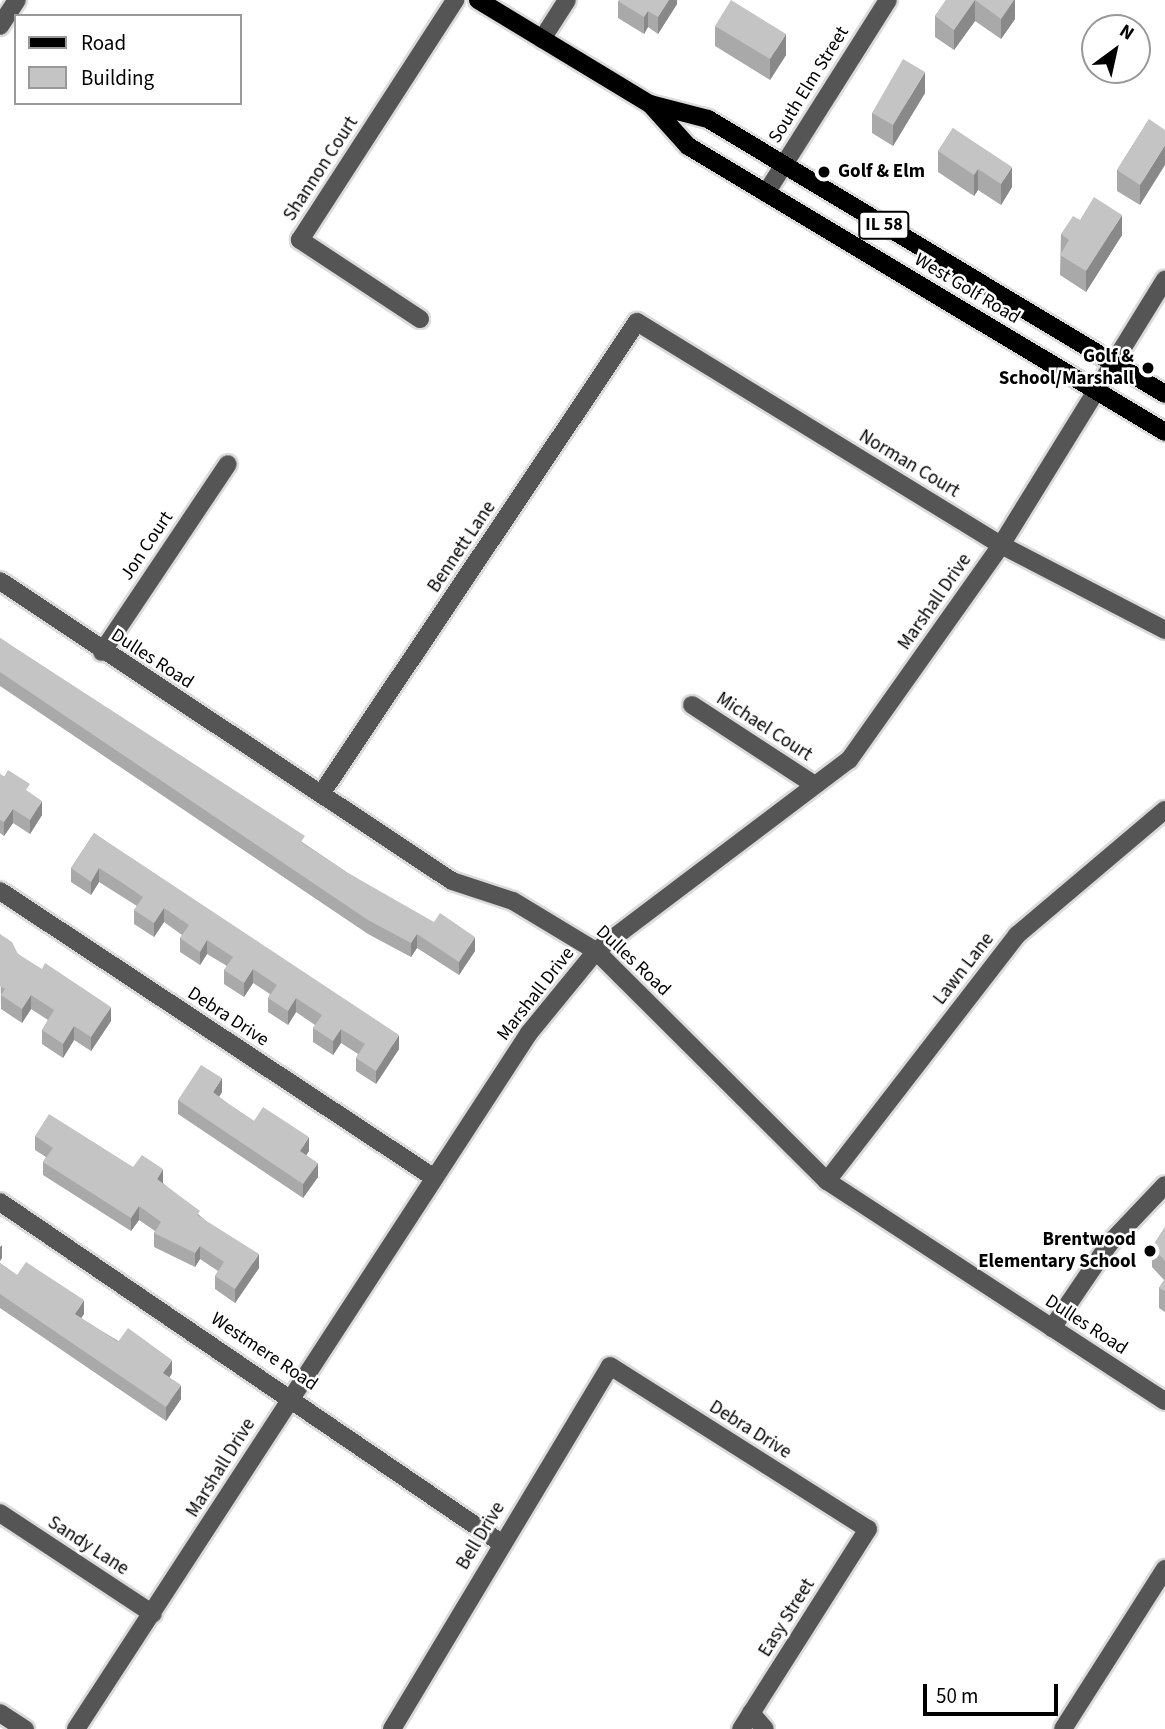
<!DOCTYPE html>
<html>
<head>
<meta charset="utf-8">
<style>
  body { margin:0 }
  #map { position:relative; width:1165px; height:1729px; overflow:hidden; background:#fff; font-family:"Source Sans 3",sans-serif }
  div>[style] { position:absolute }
  .roads { filter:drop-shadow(2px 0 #dbdbdb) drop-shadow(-2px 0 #dbdbdb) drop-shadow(0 2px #dbdbdb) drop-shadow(0 -2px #dbdbdb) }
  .minor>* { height:18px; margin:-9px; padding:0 9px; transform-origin:9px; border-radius:9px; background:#555 }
  .major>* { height:18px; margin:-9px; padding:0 9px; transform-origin:9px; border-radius:9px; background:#000 }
  .wall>* { inset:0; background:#a9a9a9 }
  .shaded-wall>* { inset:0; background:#898989 }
  .building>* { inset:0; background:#c4c4c4 }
  .dots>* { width:19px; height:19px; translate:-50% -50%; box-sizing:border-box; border:4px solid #fff; border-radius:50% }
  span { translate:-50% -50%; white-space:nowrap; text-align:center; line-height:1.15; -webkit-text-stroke:5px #fff; paint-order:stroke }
  .shield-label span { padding:2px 5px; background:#fff; border:2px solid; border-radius:5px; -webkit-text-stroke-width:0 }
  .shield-label { font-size:18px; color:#000; font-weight:700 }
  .street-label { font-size:19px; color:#000 }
  .poi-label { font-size:19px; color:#000; font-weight:700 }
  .left { translate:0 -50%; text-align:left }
  .right { translate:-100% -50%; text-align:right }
  .legend { position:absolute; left:14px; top:14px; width:228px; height:91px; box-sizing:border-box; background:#fff; border:2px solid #999; margin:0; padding:9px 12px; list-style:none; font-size:21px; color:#000 }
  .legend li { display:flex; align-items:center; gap:14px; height:35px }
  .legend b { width:35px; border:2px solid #999 }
  .north { position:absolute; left:1081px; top:14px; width:70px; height:70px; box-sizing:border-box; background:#fff; border:2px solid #999; border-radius:50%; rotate:33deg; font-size:19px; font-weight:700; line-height:28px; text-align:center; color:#000 }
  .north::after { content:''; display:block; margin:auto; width:24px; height:32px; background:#000; clip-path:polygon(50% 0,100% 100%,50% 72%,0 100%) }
  .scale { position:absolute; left:923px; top:1684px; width:135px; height:32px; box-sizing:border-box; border:4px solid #000; border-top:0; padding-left:9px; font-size:21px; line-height:24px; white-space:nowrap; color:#000; -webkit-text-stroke:5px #fff; paint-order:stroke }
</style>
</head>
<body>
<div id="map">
  <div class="roads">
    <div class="minor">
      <i style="left:0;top:26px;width:31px;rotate:-57deg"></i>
      <i style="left:542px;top:39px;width:46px;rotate:-57.3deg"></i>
      <i style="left:766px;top:193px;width:228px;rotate:-57.7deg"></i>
      <i style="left:420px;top:319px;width:144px;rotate:-146.6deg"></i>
      <i style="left:300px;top:240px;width:286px;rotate:-57.1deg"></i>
      <i style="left:0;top:581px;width:542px;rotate:33.57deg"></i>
      <i style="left:452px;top:881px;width:64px;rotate:18.2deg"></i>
      <i style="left:513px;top:901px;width:97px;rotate:31.1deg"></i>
      <i style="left:596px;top:951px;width:326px;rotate:44.9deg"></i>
      <i style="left:827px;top:1181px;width:403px;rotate:33.1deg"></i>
      <i style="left:102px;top:652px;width:226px;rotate:-56.2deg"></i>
      <i style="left:692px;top:705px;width:145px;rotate:33.1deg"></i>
      <i style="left:321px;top:794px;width:568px;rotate:-56.2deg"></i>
      <i style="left:637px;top:322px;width:427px;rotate:31.5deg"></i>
      <i style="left:1001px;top:545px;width:185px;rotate:27.4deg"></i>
      <i style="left:0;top:891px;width:519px;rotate:33.45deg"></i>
      <i style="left:827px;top:1181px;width:311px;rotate:-52.3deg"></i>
      <i style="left:1017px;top:935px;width:194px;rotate:-40.2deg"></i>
      <i style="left:0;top:1202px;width:606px;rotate:34.24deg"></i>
      <i style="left:1052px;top:1328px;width:102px;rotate:-55.8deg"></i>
      <i style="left:1109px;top:1244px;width:81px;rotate:-46.5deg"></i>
      <i style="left:0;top:1513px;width:183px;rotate:33.4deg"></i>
      <i style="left:0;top:1713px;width:30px;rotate:33deg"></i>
      <i style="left:751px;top:1713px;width:21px;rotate:49deg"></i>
      <i style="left:76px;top:1729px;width:830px;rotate:-56.94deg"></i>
      <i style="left:529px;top:1033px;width:106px;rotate:-50.7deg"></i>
      <i style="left:596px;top:951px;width:317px;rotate:-37.1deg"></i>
      <i style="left:849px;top:760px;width:263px;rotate:-54.7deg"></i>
      <i style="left:1001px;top:545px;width:312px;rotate:-58.3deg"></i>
      <i style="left:392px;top:1729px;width:423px;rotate:-59deg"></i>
      <i style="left:610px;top:1366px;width:305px;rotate:32.3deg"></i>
      <i style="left:868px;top:1529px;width:237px;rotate:122.4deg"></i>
      <i style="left:1063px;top:1729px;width:190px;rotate:-57.5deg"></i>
    </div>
    <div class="major">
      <i style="left:478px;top:0;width:201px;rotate:31.2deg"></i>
      <i style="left:650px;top:104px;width:60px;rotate:14.5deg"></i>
      <i style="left:708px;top:119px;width:533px;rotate:31.04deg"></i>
      <i style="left:650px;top:104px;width:57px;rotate:47.9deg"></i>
      <i style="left:688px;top:146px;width:556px;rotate:30.95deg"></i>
    </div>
  </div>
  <div class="wall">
    <i style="clip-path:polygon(677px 0,677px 4px,658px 34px,648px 27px,644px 34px,618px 18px,618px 1px)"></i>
    <i style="clip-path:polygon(946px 0,1015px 0,1015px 19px,1001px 39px,975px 21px,954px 50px,935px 37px,935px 16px)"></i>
    <i style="clip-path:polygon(715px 26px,786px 55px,770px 80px,715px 46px)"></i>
    <i style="clip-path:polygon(925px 93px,893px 146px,872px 133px,872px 113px)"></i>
    <i style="clip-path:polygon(1149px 119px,1140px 205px,1117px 191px,1117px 170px)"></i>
    <i style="clip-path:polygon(953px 128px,1012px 187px,1001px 205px,978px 190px,974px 196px,938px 172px,938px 151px)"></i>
    <i style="clip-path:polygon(1080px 220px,1122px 235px,1086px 292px,1060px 275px,1061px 234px)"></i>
    <i style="clip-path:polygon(0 638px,348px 873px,475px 951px,459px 975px,417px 948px,411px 957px,368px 934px,0 686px)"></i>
    <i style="clip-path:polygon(0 774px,30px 793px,42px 815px,30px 834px,13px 823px,4px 836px,0 833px)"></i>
    <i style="clip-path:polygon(94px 833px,399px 1049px,376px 1084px,356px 1071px,356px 1058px,358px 1054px,341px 1043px,333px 1055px,313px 1042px,313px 1028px,315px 1025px,296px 1012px,288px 1025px,268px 1012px,268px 998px,270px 994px,253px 983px,244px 997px,224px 984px,224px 970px,227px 966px,207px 954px,200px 965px,180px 952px,180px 938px,182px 935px,164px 922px,154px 937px,134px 924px,134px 910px,137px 906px,99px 882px,91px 895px,71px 882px,71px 868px)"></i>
    <i style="clip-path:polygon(0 934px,18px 954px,111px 1021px,91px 1051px,74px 1040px,63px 1058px,42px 1044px,42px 1030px,48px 1020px,31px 1009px,22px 1023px,1px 1009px)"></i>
    <i style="clip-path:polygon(222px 1092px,219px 1097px,230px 1105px,254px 1121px,309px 1151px,306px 1155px,318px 1177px,303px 1198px,178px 1114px,178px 1100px)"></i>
    <i style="clip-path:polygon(35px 1136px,133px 1167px,163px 1183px,259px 1268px,235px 1303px,215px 1289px,215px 1276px,218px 1271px,200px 1259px,195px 1267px,154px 1247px,154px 1233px,155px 1231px,139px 1220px,131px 1231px,43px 1175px,43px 1162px,46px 1157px,35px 1150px)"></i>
    <i style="clip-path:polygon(1165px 1227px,1165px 1312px,1159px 1308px,1159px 1288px,1164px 1280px,1152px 1267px,1152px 1247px)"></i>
    <i style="clip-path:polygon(0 1263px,17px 1275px,84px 1314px,81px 1318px,100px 1330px,172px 1373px,169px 1378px,181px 1399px,166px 1421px,0 1308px)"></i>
  </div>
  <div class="shaded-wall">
    <i style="clip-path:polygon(669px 0,677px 0,677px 4px,658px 34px,658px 17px)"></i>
    <i style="clip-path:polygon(975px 0,975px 21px,954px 50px,954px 30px)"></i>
    <i style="clip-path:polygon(1014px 0,1015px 0,1015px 19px,1001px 39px,1001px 19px)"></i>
    <i style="clip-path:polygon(648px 11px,648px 27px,644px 34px,644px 17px)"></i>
    <i style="clip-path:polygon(786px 34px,786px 55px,770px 80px,770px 59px)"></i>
    <i style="clip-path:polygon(925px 72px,925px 93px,893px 146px,893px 125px)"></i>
    <i style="clip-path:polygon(1165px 145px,1165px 165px,1140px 205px,1140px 185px)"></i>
    <i style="clip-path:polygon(1012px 167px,1012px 187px,1001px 205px,1001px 184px)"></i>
    <i style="clip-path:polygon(978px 169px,978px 190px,974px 196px,974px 175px)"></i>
    <i style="clip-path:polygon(1122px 215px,1122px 235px,1086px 292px,1086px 271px)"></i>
    <i style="clip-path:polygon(42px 801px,42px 815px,30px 834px,30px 820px)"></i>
    <i style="clip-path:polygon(13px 809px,13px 823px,4px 836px,4px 822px)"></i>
    <i style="clip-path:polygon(99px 868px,99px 882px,91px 895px,91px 882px)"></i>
    <i style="clip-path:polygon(164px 908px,164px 922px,154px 937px,154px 923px)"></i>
    <i style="clip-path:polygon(417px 934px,417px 948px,411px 957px,411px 943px)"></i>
    <i style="clip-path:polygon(475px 937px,475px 951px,459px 975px,459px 962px)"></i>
    <i style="clip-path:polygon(207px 940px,207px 954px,200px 965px,200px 952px)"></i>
    <i style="clip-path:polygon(253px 969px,253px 983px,244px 997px,244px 983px)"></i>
    <i style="clip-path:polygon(31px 995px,31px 1009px,22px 1023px,22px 1009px)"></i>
    <i style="clip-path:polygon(296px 998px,296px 1012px,288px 1025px,288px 1011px)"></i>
    <i style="clip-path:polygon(111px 1007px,111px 1021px,91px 1051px,91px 1037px)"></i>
    <i style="clip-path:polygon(74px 1026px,74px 1040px,63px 1058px,63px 1044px)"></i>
    <i style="clip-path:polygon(341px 1029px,341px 1043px,333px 1055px,333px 1041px)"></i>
    <i style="clip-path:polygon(399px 1035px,399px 1049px,376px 1084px,376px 1071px)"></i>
    <i style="clip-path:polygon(222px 1078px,222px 1092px,213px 1106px,213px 1092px)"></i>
    <i style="clip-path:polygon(309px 1137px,309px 1151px,300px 1165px,300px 1151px)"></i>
    <i style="clip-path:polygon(318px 1163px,318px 1177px,303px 1198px,303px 1184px)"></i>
    <i style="clip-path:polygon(163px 1169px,163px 1183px,157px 1193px,157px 1179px)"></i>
    <i style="clip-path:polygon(139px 1206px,139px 1220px,131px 1231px,131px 1218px)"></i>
    <i style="clip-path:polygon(2px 1245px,2px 1258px,0 1261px,0 1247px)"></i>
    <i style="clip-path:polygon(200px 1246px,200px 1259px,195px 1267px,195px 1253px)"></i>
    <i style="clip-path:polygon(259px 1254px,259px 1268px,235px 1303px,235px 1289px)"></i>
    <i style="clip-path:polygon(84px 1300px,84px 1314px,75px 1327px,75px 1314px)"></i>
    <i style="clip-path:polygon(172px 1360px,172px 1373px,163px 1387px,163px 1373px)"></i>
    <i style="clip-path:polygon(181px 1385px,181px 1399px,166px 1421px,166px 1407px)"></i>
  </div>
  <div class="building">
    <i style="clip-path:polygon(619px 0,669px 0,658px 17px,648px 11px,644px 17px,618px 1px)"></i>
    <i style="clip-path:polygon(731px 0,786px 34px,770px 59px,715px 26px)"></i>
    <i style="clip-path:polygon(946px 0,1014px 0,1001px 19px,975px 0,954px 30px,935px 16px)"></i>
    <i style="clip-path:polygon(903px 59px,925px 72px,893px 125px,872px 113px)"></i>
    <i style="clip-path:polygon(1149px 119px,1165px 130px,1165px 145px,1140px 185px,1117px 170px)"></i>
    <i style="clip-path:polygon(953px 128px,1012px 167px,1001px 184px,978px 169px,974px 175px,938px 151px)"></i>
    <i style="clip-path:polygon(1094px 197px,1122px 215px,1086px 271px,1060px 255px,1069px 240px,1061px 234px,1073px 216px,1080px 220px)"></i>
    <i style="clip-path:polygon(0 638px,305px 836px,301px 842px,348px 873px,434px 922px,440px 913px,475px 937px,459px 962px,417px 934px,411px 943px,368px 920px,0 672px)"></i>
    <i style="clip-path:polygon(8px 770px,30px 784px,26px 790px,42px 801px,30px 820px,13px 809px,4px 822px,0 820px,0 774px,4px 777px)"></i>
    <i style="clip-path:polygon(94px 833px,399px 1035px,376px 1071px,356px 1058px,365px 1044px,341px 1029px,333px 1041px,313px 1028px,322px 1015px,296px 998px,288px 1011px,268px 998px,277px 985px,253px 969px,244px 983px,224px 970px,233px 957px,207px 940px,200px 952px,180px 938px,189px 925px,164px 908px,154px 923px,134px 910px,143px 897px,118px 880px,99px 868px,91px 882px,71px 868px)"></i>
    <i style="clip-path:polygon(0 934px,12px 942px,18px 954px,42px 969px,45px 963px,111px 1007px,91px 1037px,74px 1026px,63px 1044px,42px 1030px,54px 1010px,31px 995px,22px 1009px,1px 995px,5px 989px,0 986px)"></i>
    <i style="clip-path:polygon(201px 1065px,222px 1078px,213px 1092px,230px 1105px,254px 1121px,263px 1107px,309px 1137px,300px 1151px,318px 1163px,303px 1184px,178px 1100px)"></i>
    <i style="clip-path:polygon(49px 1114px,133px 1167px,142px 1155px,163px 1169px,157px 1179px,200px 1211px,197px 1215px,259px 1254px,235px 1289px,215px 1276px,224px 1262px,200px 1246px,195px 1253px,154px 1233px,161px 1222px,139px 1206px,131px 1218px,43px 1162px,53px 1148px,35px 1136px)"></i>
    <i style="clip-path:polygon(1165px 1227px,1165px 1261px,1152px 1247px)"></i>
    <i style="clip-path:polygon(26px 1262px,84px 1300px,75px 1314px,100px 1330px,118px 1342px,128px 1328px,172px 1360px,163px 1373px,181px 1385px,166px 1407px,0 1294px,0 1263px,17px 1275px)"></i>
    <i style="clip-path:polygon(1165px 1279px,1165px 1291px,1159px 1288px)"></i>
  </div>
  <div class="dots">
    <i style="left:824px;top:172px;background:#000"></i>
    <i style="left:1148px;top:368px;background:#000"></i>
    <i style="left:1150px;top:1251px;background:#000"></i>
  </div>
  <div class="shield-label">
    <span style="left:884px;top:225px">IL 58</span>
  </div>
  <div class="street-label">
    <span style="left:809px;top:85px;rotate:-58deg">South Elm Street</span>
    <span style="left:321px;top:169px;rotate:-57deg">Shannon Court</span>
    <span style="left:967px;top:289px;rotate:31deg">West Golf Road</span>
    <span style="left:909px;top:464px;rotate:31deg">Norman Court</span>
    <span style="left:147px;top:546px;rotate:-56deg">Jon Court</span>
    <span style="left:462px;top:547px;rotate:-56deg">Bennett Lane</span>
    <span style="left:935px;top:602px;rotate:-55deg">Marshall Drive</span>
    <span style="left:152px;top:659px;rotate:33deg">Dulles Road</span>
    <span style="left:764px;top:727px;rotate:33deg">Michael Court</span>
    <span style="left:633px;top:961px;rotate:43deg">Dulles Road</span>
    <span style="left:964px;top:969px;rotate:-52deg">Lawn Lane</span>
    <span style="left:536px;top:994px;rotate:-52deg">Marshall Drive</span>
    <span style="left:228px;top:1017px;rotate:33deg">Debra Drive</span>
    <span style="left:1086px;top:1325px;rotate:33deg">Dulles Road</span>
    <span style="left:264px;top:1352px;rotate:34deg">Westmere Road</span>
    <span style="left:750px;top:1430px;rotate:32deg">Debra Drive</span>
    <span style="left:221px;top:1468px;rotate:-58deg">Marshall Drive</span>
    <span style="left:481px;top:1536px;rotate:-59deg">Bell Drive</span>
    <span style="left:88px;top:1546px;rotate:33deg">Sandy Lane</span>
    <span style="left:787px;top:1618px;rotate:-58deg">Easy Street</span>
  </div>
  <div class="poi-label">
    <span class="left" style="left:838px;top:172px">Golf &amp; Elm</span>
    <span class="right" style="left:1134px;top:368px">Golf &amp;<br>School/Marshall</span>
    <span class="right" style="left:1136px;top:1251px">Brentwood<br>Elementary School</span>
  </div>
  <ul class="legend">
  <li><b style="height:9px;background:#000"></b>Road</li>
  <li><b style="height:19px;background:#c4c4c4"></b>Building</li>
  </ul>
  <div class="north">N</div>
  <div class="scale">50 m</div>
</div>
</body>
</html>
